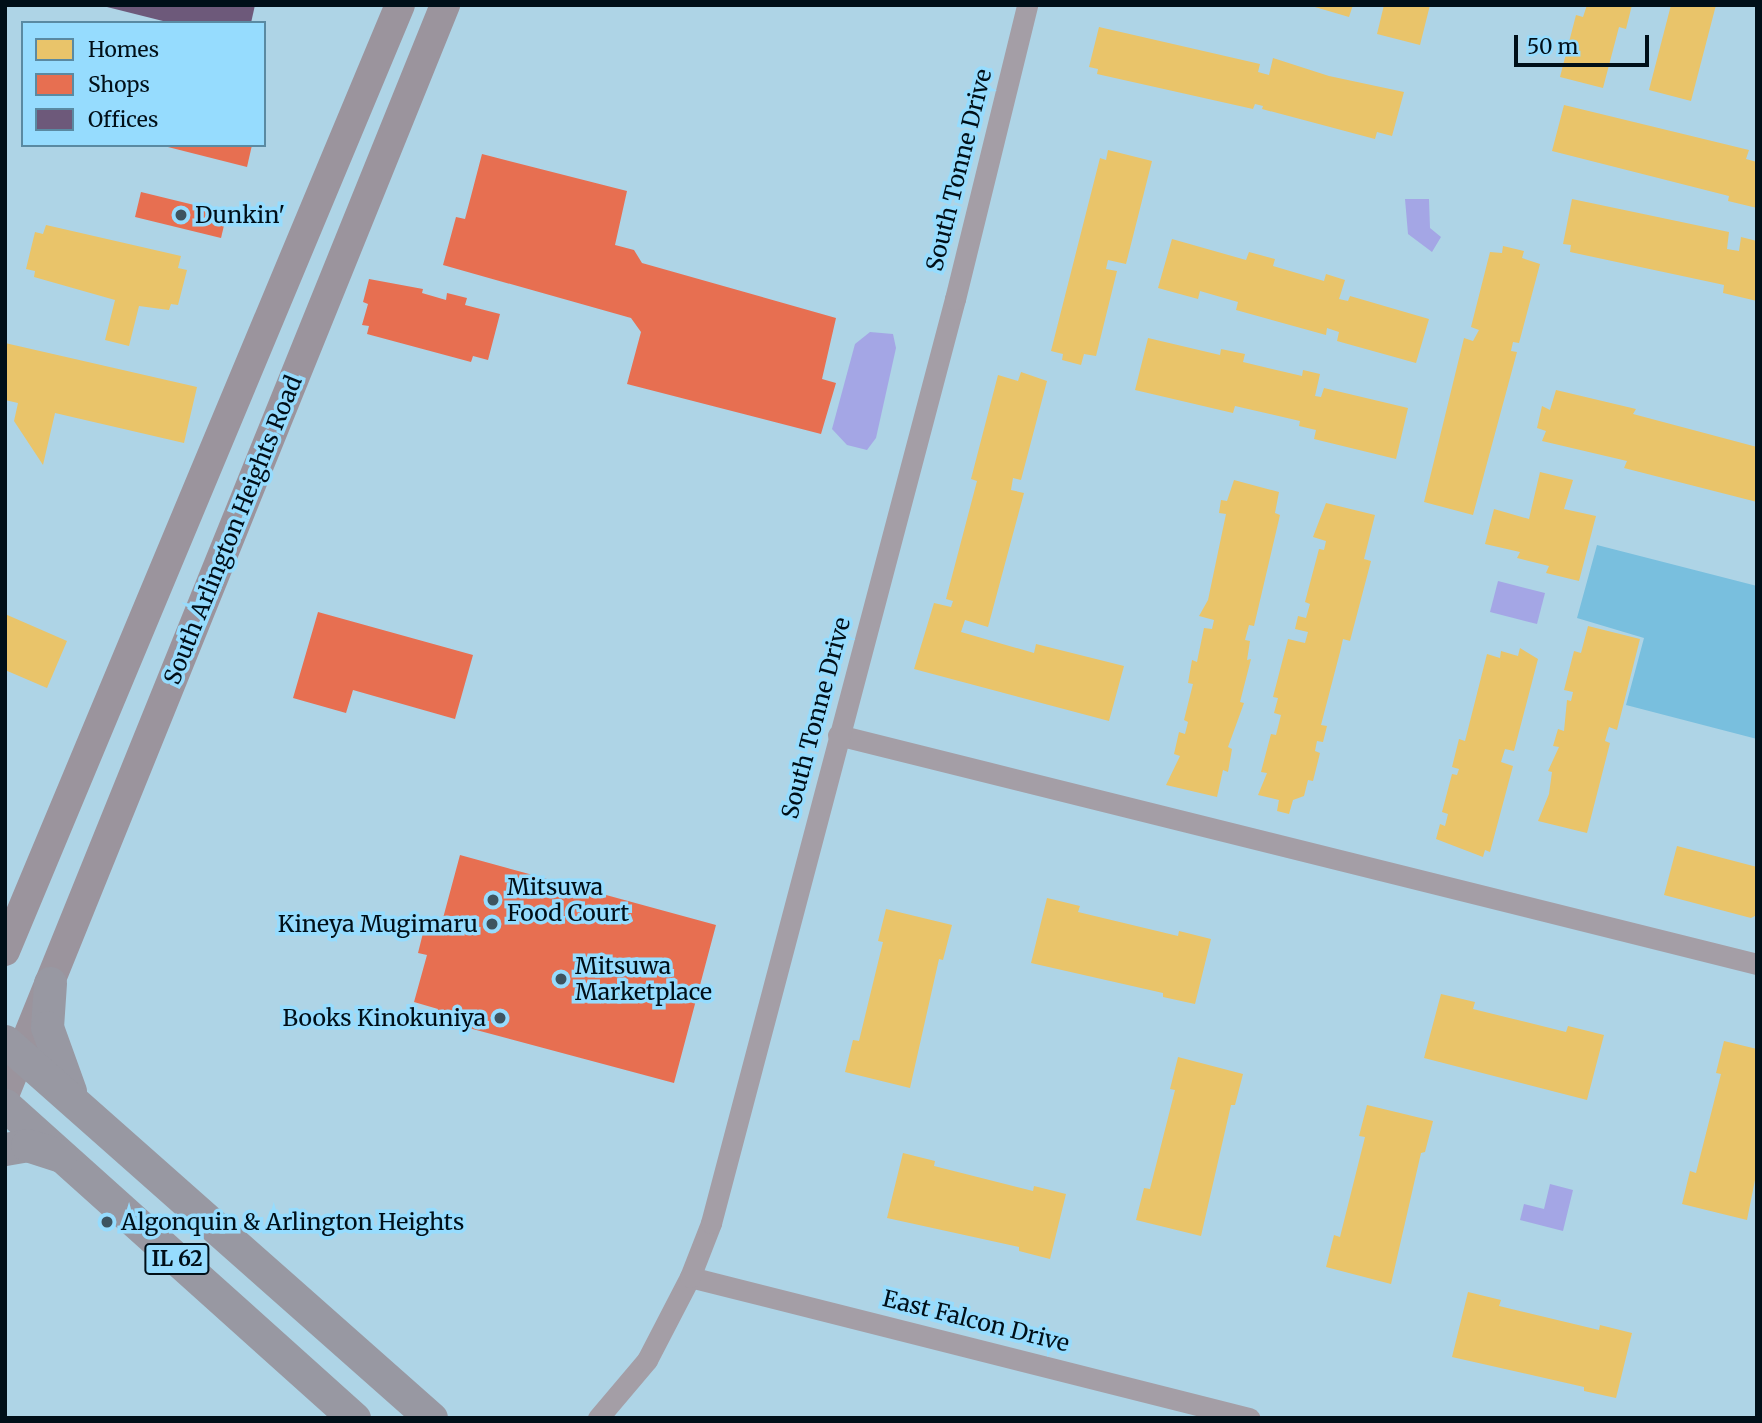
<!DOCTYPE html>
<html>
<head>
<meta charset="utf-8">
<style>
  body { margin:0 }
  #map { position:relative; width:1762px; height:1423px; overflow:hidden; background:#aed4e6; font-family:Merriweather,serif }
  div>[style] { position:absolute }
  .green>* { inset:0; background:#79bfde }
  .water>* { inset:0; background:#a4a6e5 }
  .homes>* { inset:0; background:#e9c46a }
  .shops>* { inset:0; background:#e76f51 }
  .offices>* { inset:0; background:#6d597a }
  .street>* { height:21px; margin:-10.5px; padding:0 10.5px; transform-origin:10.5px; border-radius:10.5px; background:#a49ea6 }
  .secondary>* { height:30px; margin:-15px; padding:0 15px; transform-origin:15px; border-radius:15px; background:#9b949d }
  .primary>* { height:33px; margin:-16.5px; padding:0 16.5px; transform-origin:16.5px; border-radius:16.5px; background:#9898a2 }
  .dots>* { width:19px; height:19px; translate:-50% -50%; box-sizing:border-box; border:4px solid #96dcfe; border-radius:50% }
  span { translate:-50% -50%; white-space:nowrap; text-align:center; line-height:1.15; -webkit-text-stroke:7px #96dcfe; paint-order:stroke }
  .shield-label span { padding:2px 5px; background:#96dcfe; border:2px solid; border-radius:5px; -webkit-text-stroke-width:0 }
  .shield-label { font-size:21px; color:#000f18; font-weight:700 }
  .street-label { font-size:23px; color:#000f18 }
  .poi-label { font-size:23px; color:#000f18 }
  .left { translate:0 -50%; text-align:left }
  .right { translate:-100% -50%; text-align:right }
  .frame { position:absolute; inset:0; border:7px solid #000f18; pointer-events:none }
  .legend { position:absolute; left:21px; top:21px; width:245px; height:126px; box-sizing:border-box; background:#96dcfe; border:2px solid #5a8aa2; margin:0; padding:9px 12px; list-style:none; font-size:21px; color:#000f18 }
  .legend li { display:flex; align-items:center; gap:14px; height:35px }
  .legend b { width:35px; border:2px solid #5a8aa2 }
  .scale { position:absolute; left:1514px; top:35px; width:135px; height:32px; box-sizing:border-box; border:4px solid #000f18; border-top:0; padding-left:9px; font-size:21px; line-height:24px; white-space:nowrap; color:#000f18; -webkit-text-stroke:5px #96dcfe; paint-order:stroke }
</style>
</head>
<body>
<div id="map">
  <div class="green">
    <i style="clip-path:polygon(1597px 545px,1757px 586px,1757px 739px,1626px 705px,1644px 638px,1577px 618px)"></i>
  </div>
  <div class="water">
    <i style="clip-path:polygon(1405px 199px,1429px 199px,1430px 228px,1441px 237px,1432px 252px,1408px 234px)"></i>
    <i style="clip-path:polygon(870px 332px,893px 334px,896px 348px,876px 438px,867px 450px,847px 445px,832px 429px,855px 344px)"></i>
    <i style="clip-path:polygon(1498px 581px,1545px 593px,1537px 624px,1490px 612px)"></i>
    <i style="clip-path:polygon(1550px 1184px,1573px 1190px,1563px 1231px,1520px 1220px,1524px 1204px,1544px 1209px)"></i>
  </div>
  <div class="homes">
    <i style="clip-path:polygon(1308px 5px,1353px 5px,1349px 17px)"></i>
    <i style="clip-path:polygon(1384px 5px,1430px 5px,1420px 45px,1377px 34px)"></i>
    <i style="clip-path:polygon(1587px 5px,1632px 5px,1626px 29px,1619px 27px,1603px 88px,1560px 77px,1576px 15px,1583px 17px)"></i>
    <i style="clip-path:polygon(1671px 5px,1716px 5px,1691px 101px,1649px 90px)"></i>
    <i style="clip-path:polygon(1099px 27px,1260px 64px,1258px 72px,1269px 75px,1273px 58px,1329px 76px,1404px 92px,1392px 136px,1377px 132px,1375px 139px,1262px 109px,1263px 106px,1255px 104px,1253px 109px,1097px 74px,1098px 69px,1089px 67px)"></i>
    <i style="clip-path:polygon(1564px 105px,1749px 150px,1746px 159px,1757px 162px,1757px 208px,1728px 201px,1729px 196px,1552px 151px)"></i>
    <i style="clip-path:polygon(1108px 150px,1152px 161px,1126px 264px,1108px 260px,1106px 269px,1117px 271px,1096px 356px,1084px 354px,1081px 365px,1062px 360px,1063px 354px,1051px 351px,1100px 158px,1106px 160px)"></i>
    <i style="clip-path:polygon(1572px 199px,1729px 232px,1727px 249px,1739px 251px,1741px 237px,1757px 241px,1757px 301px,1723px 293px,1724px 285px,1715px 283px,1570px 252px,1571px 245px,1563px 244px)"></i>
    <i style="clip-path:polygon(46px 225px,181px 256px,178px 268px,187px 270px,178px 305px,171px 304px,169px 310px,139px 306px,129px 346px,105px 340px,115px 300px,34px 277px,35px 271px,26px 269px,35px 232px,43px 234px)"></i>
    <i style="clip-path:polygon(1172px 239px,1246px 260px,1249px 252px,1275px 259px,1273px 266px,1324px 281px,1326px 274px,1345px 280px,1339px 299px,1348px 301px,1350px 296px,1429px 319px,1416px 363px,1337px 341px,1339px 332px,1327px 328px,1326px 335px,1236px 310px,1238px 302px,1200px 291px,1198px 299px,1158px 288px)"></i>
    <i style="clip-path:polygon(1503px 246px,1524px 251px,1522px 258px,1540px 264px,1519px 343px,1513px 342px,1511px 351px,1517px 352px,1473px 515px,1424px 502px,1464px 338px,1473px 341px,1479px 330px,1471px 327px,1490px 252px,1502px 253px)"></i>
    <i style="clip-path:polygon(1148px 338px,1220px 355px,1221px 349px,1245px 354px,1243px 362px,1302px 376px,1303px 370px,1320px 374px,1315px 396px,1321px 397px,1324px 388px,1408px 408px,1396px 459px,1314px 439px,1316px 430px,1299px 426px,1300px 421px,1235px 406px,1233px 413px,1135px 390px)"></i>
    <i style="clip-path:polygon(5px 343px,197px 387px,184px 443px,55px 413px,43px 465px,14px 421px,18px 403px,5px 400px)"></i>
    <i style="clip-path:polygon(1021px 372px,1047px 381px,1021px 480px,1013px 478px,1011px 490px,1024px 493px,988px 627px,965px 620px,961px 632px,1034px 653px,1036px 644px,1124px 666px,1109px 721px,914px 669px,934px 603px,951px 607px,953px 601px,946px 599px,977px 481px,971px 479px,998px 375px,1018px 381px)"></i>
    <i style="clip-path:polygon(1556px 390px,1636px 409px,1633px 414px,1757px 447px,1757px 502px,1624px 468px,1627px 461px,1542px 441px,1546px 431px,1537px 428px,1542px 406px,1550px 410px)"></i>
    <i style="clip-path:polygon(1540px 472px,1573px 480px,1564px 509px,1596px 516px,1579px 581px,1546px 573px,1549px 566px,1517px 558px,1520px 552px,1485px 544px,1494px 509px,1529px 519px)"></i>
    <i style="clip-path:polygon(1234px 480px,1279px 492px,1275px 513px,1280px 515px,1254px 626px,1249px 625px,1245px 640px,1250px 641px,1247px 660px,1251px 659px,1240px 702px,1244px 703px,1228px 747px,1232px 749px,1228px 772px,1223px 770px,1217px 797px,1166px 785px,1180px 756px,1174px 754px,1179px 732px,1185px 734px,1188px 722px,1184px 720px,1193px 684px,1188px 683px,1192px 660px,1197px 662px,1204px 628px,1212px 629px,1214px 620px,1199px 616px,1208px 600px,1226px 514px,1219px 513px,1221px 500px,1227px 501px)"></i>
    <i style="clip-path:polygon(1326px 503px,1375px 515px,1364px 559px,1371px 561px,1350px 641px,1343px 639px,1340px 652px,1321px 725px,1327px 726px,1323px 742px,1317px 741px,1315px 751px,1320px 753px,1313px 781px,1308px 780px,1304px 796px,1293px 800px,1289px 814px,1277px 811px,1279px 800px,1258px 795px,1267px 773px,1261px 772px,1271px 734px,1276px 735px,1281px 715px,1274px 713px,1278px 698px,1273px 697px,1288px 639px,1305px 643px,1308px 632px,1295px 629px,1298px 616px,1306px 618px,1310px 604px,1305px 602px,1319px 549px,1324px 550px,1326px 541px,1313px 537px)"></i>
    <i style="clip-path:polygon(5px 614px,67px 641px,47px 688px,5px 670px)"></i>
    <i style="clip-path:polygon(1588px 626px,1640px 639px,1617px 730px,1609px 727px,1605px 741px,1610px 743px,1587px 833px,1538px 821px,1549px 794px,1552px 772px,1548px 771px,1559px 747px,1553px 746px,1558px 729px,1564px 731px,1567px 700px,1571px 701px,1573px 692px,1564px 690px,1574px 651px,1581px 653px)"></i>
    <i style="clip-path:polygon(1520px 648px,1538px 659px,1514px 751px,1505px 749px,1501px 762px,1513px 766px,1490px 852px,1485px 850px,1483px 857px,1436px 839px,1440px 824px,1445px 826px,1448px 814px,1442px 812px,1452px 774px,1457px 775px,1459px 769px,1452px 767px,1459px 739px,1465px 741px,1487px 654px,1500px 658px,1501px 651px,1518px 656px)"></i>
    <i style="clip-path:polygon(1677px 846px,1757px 867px,1757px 915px,1751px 918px,1664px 895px)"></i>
    <i style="clip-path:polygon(1047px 898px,1080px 906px,1078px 912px,1178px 936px,1179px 931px,1211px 939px,1195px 1004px,1163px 997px,1163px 993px,1031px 963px)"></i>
    <i style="clip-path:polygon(886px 909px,952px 925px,943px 960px,939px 959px,910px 1088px,845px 1072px,853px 1040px,859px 1041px,883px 942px,878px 941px)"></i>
    <i style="clip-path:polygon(1441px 994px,1475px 1002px,1473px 1009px,1566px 1032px,1568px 1026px,1604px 1035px,1587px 1100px,1424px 1058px)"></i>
    <i style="clip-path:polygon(1724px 1041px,1757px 1049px,1757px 1170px,1747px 1220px,1682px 1204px,1690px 1171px,1696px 1173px,1721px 1074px,1716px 1073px)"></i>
    <i style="clip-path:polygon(1178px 1057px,1243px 1074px,1235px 1105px,1231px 1105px,1201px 1236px,1136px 1220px,1144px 1188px,1150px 1189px,1175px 1090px,1170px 1089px)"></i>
    <i style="clip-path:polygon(1367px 1105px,1433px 1121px,1425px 1152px,1421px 1153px,1391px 1284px,1326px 1267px,1334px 1235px,1340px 1237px,1365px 1137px,1359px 1136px)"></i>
    <i style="clip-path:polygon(903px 1153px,935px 1161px,934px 1166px,1033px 1191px,1034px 1186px,1066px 1194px,1050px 1259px,1019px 1251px,1019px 1247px,887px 1218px)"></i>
    <i style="clip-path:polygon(1468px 1292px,1501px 1300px,1499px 1306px,1599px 1330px,1600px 1325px,1632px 1333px,1616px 1398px,1584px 1391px,1584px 1387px,1452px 1357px)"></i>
  </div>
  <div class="shops">
    <i style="clip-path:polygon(160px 145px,252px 145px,247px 167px)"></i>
    <i style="clip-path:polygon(482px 154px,627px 191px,615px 245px,634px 250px,642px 263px,836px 318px,822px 379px,836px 383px,821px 434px,627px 384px,641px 332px,631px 318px,443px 265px,456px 217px,465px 219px)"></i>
    <i style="clip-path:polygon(141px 192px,227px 213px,221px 238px,135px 217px)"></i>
    <i style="clip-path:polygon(369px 279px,423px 289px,422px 293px,446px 300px,447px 293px,467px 298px,465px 305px,500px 314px,488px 360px,473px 356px,471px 362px,367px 334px,369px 326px,362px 325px,368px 304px,363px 302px)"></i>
    <i style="clip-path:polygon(318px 612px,473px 655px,455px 719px,353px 690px,346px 713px,293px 698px)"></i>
    <i style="clip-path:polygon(460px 855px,716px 925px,674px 1083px,435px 1019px,438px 1009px,414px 1002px,427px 955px,418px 953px,424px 929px,439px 933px)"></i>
  </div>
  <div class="offices">
    <i style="clip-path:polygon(255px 5px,251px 23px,171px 23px,103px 6px)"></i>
  </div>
  <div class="street">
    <i style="left:838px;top:735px;width:947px;rotate:13.99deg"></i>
    <i style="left:690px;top:1277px;width:577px;rotate:14.16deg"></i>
    <i style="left:598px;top:1418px;width:76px;rotate:-49.8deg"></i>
    <i style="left:647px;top:1360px;width:93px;rotate:-62.6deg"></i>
    <i style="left:690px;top:1277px;width:58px;rotate:-68.7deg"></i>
    <i style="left:711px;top:1223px;width:956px;rotate:-75.21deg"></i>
    <i style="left:955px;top:299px;width:303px;rotate:-76.2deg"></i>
  </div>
  <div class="secondary">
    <i style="left:5px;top:951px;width:1025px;rotate:-67.34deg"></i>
    <i style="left:5px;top:1093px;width:1174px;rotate:-67.98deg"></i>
  </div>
  <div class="primary">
    <i style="left:50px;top:983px;width:44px;rotate:93.9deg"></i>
    <i style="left:47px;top:1027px;width:68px;rotate:70.2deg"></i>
    <i style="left:5px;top:1041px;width:569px;rotate:41.51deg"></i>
    <i style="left:5px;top:1105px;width:469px;rotate:41.9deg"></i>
    <i style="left:5px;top:1149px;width:22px;rotate:-10deg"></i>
    <i style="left:27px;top:1145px;width:35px;rotate:18deg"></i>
  </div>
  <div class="dots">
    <i style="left:181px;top:215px;background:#3d5460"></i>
    <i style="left:493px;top:900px;background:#3d5460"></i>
    <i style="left:492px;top:924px;background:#3d5460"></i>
    <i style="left:561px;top:979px;background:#3d5460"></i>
    <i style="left:500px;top:1018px;background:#3d5460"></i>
    <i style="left:107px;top:1222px;background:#3d5460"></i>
  </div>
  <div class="shield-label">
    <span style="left:177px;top:1259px">IL 62</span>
  </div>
  <div class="street-label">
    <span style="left:959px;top:170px;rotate:-76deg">South Tonne Drive</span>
    <span style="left:233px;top:530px;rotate:-68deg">South Arlington Heights Road</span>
    <span style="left:816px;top:718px;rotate:-75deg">South Tonne Drive</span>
    <span style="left:976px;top:1321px;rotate:14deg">East Falcon Drive</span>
  </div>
  <div class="poi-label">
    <span class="left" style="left:195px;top:215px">Dunkin'</span>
    <span class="left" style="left:507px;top:900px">Mitsuwa<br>Food Court</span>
    <span class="right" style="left:478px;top:924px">Kineya Mugimaru</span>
    <span class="left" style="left:575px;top:979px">Mitsuwa<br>Marketplace</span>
    <span class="right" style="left:486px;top:1018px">Books Kinokuniya</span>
    <span class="left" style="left:121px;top:1222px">Algonquin &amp; Arlington Heights</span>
  </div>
  <div class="frame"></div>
  <ul class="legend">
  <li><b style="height:19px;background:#e9c46a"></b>Homes</li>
  <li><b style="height:19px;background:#e76f51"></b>Shops</li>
  <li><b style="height:19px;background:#6d597a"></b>Offices</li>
  </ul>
  <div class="scale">50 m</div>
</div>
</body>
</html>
